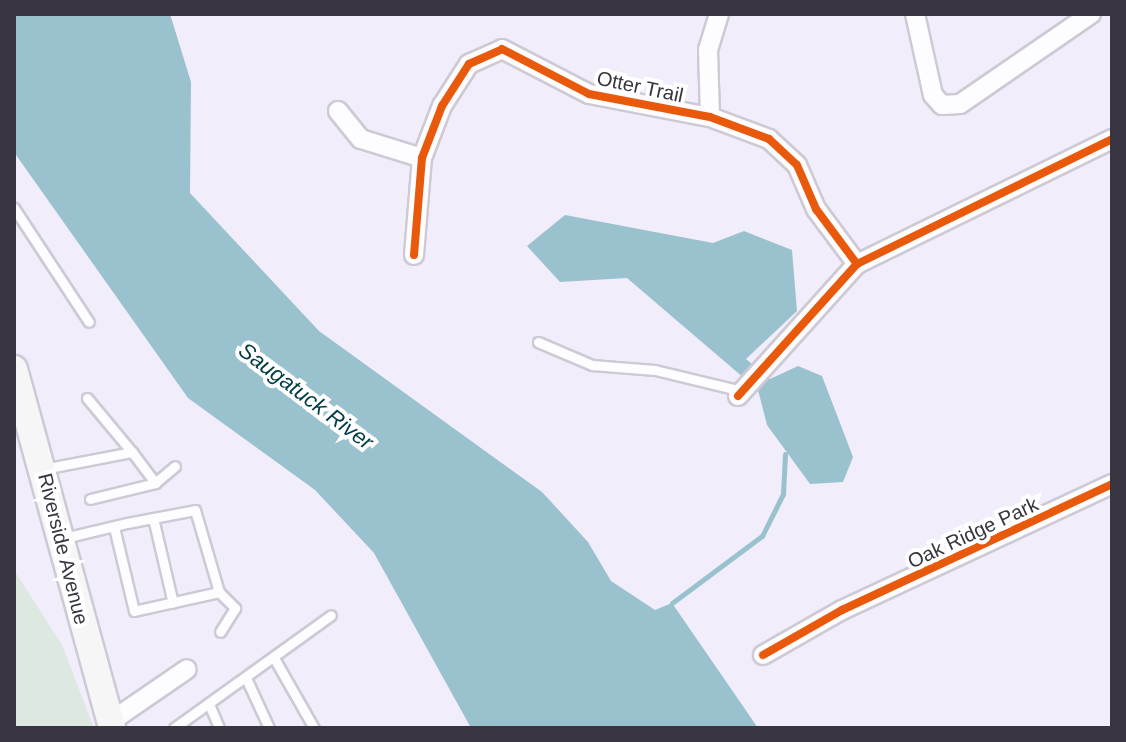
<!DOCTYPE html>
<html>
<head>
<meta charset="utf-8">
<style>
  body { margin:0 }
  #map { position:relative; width:1126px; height:742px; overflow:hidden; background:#f1edfa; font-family:Arial,sans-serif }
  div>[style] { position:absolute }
  .green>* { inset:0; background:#dce8e0 }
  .water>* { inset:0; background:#9ac2ce }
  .stream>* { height:5px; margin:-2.5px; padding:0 2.5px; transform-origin:2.5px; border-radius:2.5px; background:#9ac2ce }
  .roads { filter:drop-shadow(2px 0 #cdc9d5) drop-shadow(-2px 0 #cdc9d5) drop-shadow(0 2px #cdc9d5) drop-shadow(0 -2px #cdc9d5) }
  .lane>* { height:9px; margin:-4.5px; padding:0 4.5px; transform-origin:4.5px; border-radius:4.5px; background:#fdfcfe }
  .street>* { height:18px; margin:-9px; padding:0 9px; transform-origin:9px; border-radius:9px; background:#fdfcfe }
  .secondary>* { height:26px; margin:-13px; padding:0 13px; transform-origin:13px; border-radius:13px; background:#f5f6f5 }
  .cycleway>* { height:8px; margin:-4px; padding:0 4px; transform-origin:4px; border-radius:4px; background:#e8590c }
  span { translate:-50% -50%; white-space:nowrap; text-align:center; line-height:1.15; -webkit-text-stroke:8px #fff; paint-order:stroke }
  .street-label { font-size:20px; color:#383440 }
  .water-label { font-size:22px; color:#013c44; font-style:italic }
  .frame { position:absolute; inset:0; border:16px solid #383440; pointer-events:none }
</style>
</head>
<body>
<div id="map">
  <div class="green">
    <i style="clip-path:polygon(14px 570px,62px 645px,94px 728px,14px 728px)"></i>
  </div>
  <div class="water">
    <i style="clip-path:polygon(14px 14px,170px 14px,191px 82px,190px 193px,319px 331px,542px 492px,588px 542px,611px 581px,655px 610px,672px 603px,758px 728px,471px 728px,374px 553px,315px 490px,188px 398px,16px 155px)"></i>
    <i style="clip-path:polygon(565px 215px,713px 243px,744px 231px,792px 250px,797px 311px,746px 359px,770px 379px,798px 366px,822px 376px,853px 457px,843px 482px,810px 484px,767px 425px,758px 390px,627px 278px,560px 282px,527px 246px)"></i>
  </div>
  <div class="stream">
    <i style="left:672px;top:603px;width:112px;rotate:-36.7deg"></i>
    <i style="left:762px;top:536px;width:47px;rotate:-63.4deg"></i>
    <i style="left:783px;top:494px;width:40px;rotate:-87.1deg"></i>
  </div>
  <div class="roads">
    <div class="lane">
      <i style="left:14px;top:208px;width:136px;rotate:56.7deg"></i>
      <i style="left:538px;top:342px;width:59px;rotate:23.1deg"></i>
      <i style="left:592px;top:365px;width:63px;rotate:4.5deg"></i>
      <i style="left:655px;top:370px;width:89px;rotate:13.6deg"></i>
      <i style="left:87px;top:398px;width:70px;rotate:50.2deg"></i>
      <i style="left:43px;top:469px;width:91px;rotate:-10.8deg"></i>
      <i style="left:132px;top:452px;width:39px;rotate:53deg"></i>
      <i style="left:90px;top:499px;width:67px;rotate:-13.8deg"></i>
      <i style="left:155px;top:483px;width:26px;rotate:-40deg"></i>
      <i style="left:153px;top:518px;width:87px;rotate:76.8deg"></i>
      <i style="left:64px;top:538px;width:65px;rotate:-13.4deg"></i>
      <i style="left:127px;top:523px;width:69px;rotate:-10.8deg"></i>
      <i style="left:195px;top:510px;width:85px;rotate:73.7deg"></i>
      <i style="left:219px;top:592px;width:87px;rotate:167.4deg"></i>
      <i style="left:134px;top:611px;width:86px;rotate:-103.4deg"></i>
      <i style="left:219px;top:592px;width:23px;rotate:45deg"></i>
      <i style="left:235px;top:608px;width:28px;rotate:122deg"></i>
      <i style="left:274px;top:658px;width:81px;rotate:60.3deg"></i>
      <i style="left:246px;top:678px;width:55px;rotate:65.3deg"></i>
      <i style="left:209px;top:704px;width:26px;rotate:67deg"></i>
      <i style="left:174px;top:728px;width:193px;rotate:-35.7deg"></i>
    </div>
    <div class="street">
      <i style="left:915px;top:14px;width:83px;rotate:77.5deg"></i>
      <i style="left:933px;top:95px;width:13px;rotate:48deg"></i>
      <i style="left:942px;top:105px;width:18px;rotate:-3deg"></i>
      <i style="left:960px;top:104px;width:159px;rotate:-34.5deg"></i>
      <i style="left:338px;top:111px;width:36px;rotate:51deg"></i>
      <i style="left:361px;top:139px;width:64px;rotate:17.3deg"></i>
      <i style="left:710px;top:117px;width:67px;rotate:-91.7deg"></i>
      <i style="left:708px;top:50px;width:38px;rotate:-73deg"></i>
      <i style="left:414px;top:255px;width:97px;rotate:-85.3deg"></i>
      <i style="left:422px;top:158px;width:56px;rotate:-69deg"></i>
      <i style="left:442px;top:106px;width:50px;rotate:-57.3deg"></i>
      <i style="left:469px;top:64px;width:36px;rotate:-24deg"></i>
      <i style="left:502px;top:49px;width:98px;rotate:27.3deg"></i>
      <i style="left:589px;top:94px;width:123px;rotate:10.8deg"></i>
      <i style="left:710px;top:117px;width:63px;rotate:20.4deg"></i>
      <i style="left:769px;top:139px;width:38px;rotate:43deg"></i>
      <i style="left:797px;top:165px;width:48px;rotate:66.6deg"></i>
      <i style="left:816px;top:209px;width:69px;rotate:53.3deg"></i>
      <i style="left:738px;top:396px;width:178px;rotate:-48deg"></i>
      <i style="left:857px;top:264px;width:284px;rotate:-26.1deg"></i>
      <i style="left:763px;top:655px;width:91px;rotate:-29.7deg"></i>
      <i style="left:842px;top:610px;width:298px;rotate:-25deg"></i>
      <i style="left:110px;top:722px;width:93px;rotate:-34.5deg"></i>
    </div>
    <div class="secondary">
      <i style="left:14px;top:369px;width:372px;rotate:74.7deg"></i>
    </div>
  </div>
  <div class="cycleway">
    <i style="left:414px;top:255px;width:97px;rotate:-85.3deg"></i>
    <i style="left:422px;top:158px;width:56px;rotate:-69deg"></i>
    <i style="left:442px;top:106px;width:50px;rotate:-57.3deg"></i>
    <i style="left:469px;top:64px;width:36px;rotate:-24deg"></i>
    <i style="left:502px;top:49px;width:98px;rotate:27.3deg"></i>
    <i style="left:589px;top:94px;width:123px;rotate:10.8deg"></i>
    <i style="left:710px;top:117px;width:63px;rotate:20.4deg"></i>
    <i style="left:769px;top:139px;width:38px;rotate:43deg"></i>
    <i style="left:797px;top:165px;width:48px;rotate:66.6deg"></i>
    <i style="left:816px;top:209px;width:69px;rotate:53.3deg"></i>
    <i style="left:738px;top:396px;width:178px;rotate:-48deg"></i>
    <i style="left:857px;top:264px;width:284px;rotate:-26.1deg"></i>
    <i style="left:763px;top:655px;width:91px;rotate:-29.7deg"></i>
    <i style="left:842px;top:610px;width:298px;rotate:-25deg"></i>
  </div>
  <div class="street-label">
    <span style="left:640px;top:87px;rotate:12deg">Otter Trail</span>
    <span style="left:973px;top:533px;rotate:-25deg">Oak Ridge Park</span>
    <span style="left:63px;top:549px;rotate:76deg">Riverside Avenue</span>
  </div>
  <div class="water-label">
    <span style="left:306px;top:396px;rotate:37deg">Saugatuck River</span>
  </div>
  <div class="frame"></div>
</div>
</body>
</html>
